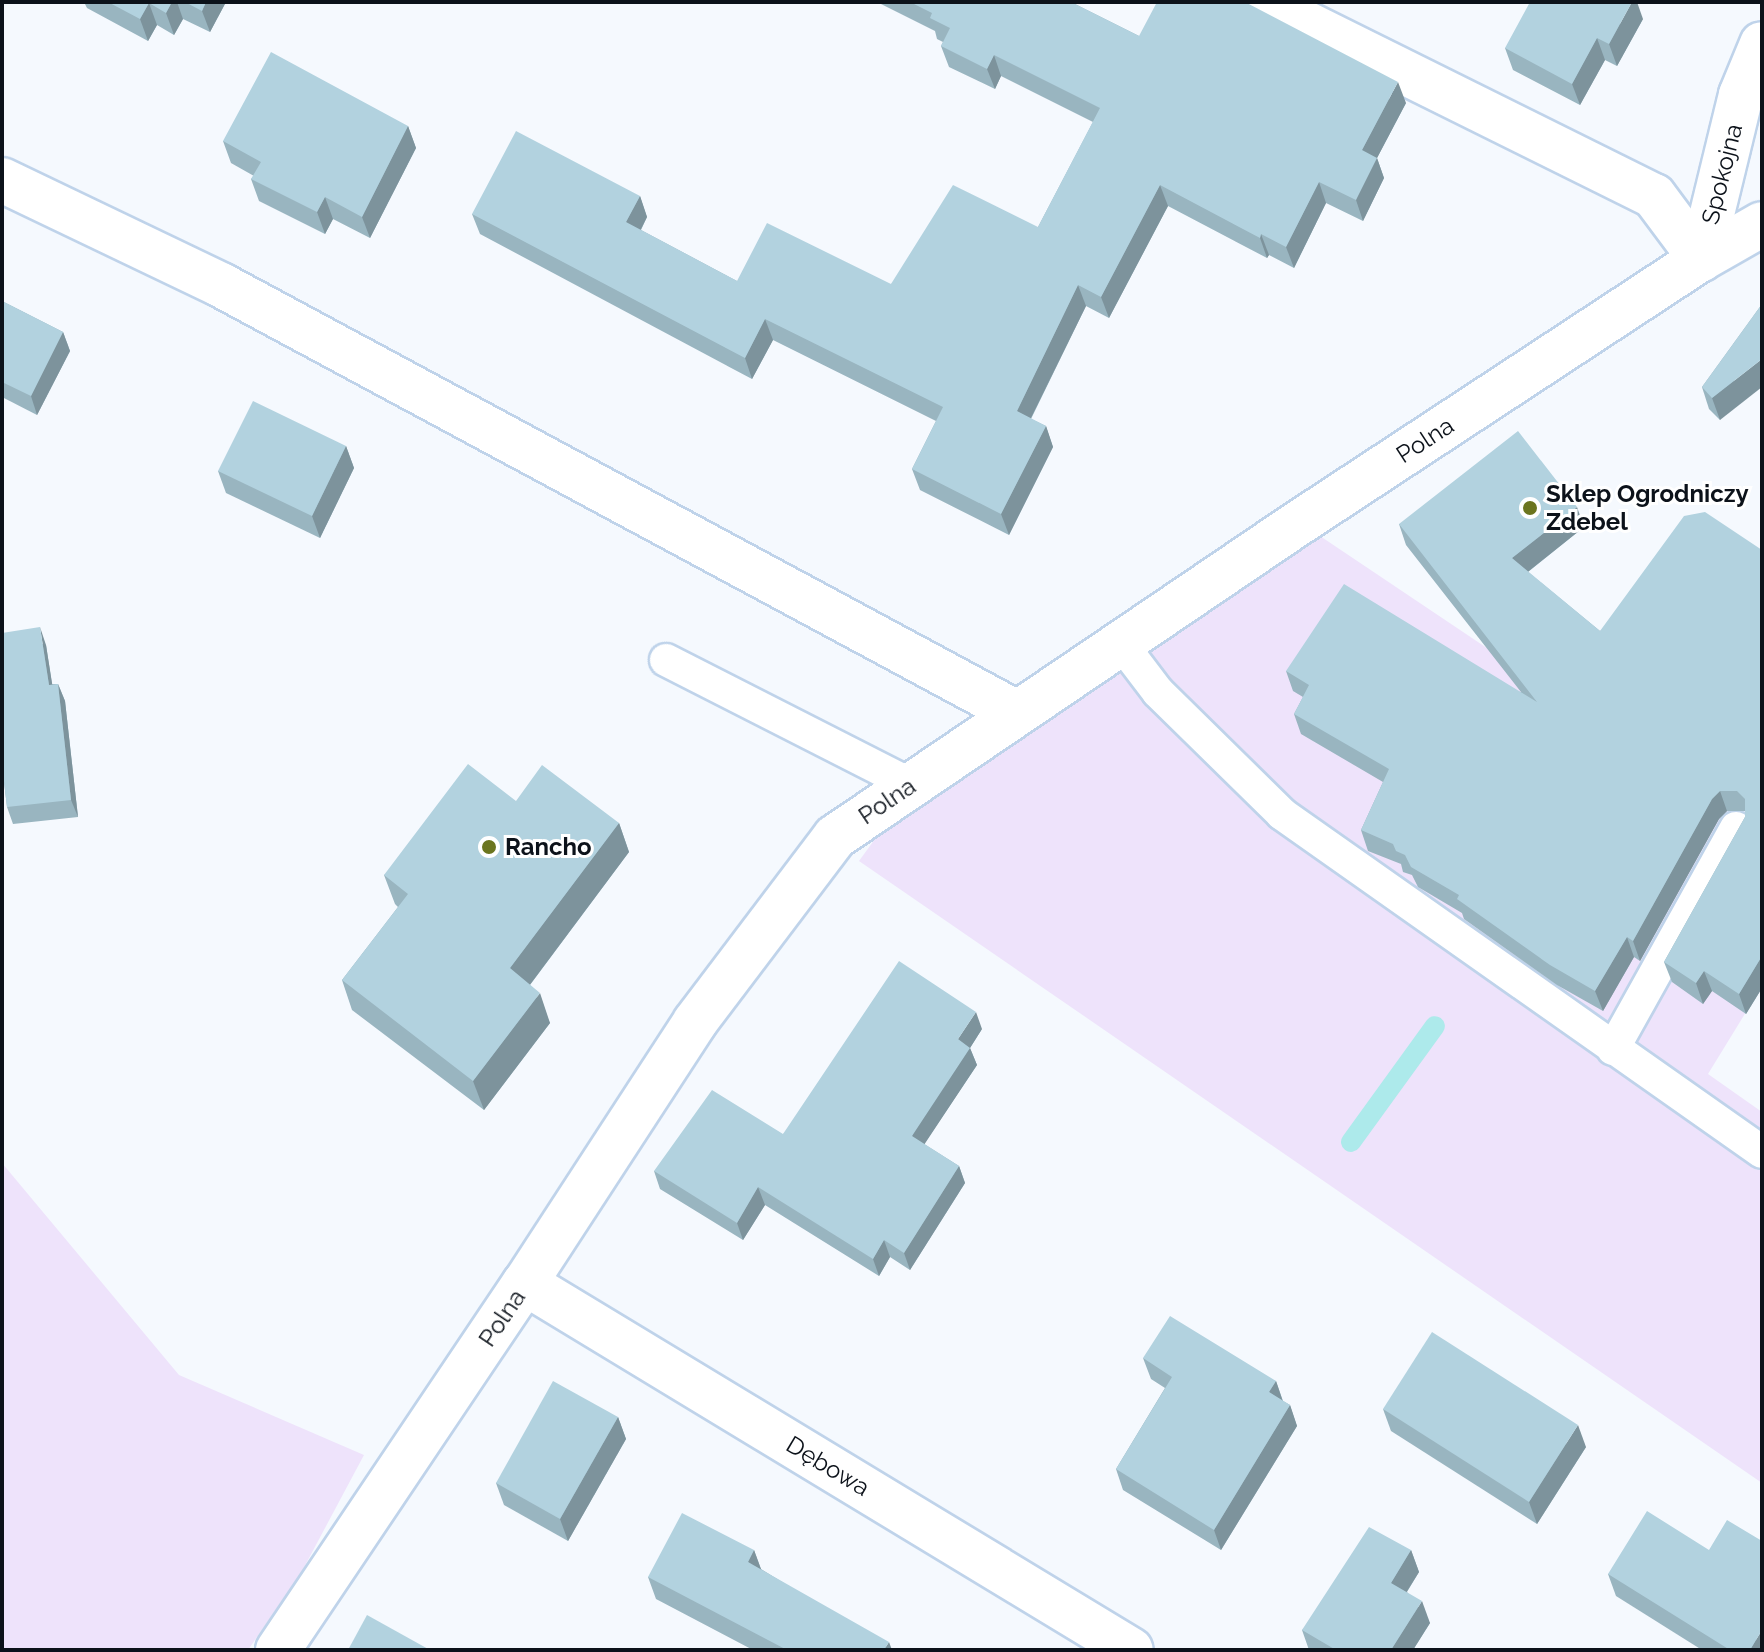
<!DOCTYPE html>
<html>
<head>
<meta charset="utf-8">
<style>
  body { margin:0 }
  #map { position:relative; width:1764px; height:1652px; overflow:hidden; background:#f5f9fe; font-family:Raleway,sans-serif }
  div>[style] { position:absolute }
  .green>* { inset:0; background:#eee3fb }
  .stream>* { height:20px; margin:-10px; padding:0 10px; transform-origin:10px; border-radius:10px; background:#adeaeb }
  .roads { filter:drop-shadow(2px 0 #bfd3ea) drop-shadow(-2px 0 #bfd3ea) drop-shadow(0 2px #bfd3ea) drop-shadow(0 -2px #bfd3ea) }
  .lane>* { height:32px; margin:-16px; padding:0 16px; transform-origin:16px; border-radius:16px; background:#fff }
  .street>* { height:44px; margin:-22px; padding:0 22px; transform-origin:22px; border-radius:22px; background:#fff }
  .wall>* { inset:0; background:#99b5c0 }
  .shaded-wall>* { inset:0; background:#7d939c }
  .building>* { inset:0; background:#b2d2df }
  .dots>* { width:22px; height:22px; translate:-50% -50%; box-sizing:border-box; border:4px solid #fff; border-radius:50% }
  span { translate:-50% -50%; white-space:nowrap; text-align:center; line-height:1.15; -webkit-text-stroke:6px #fff; paint-order:stroke }
  .street-label { font-size:24px; color:#0c121a }
  .poi-label { font-size:24px; color:#0c121a; font-weight:700 }
  .left { translate:0 -50%; text-align:left }
  .frame { position:absolute; inset:0; border:4px solid #0c121a; pointer-events:none }
</style>
</head>
<body>
<div id="map">
  <div class="green">
    <i style="clip-path:polygon(1320px 536px,1758px 830px,1762px 986px,1708px 1074px,1762px 1112px,1762px 1483px,859px 861px,875px 839px)"></i>
    <i style="clip-path:polygon(2px 1163px,179px 1375px,364px 1455px,301px 1573px,248px 1650px,2px 1650px)"></i>
  </div>
  <div class="stream">
    <i style="left:1351px;top:1142px;width:143px;rotate:-54.1deg"></i>
  </div>
  <div class="roads">
    <div class="lane">
      <i style="left:1120px;top:642px;width:63px;rotate:52.8deg"></i>
      <i style="left:1158px;top:692px;width:174px;rotate:44.5deg"></i>
      <i style="left:1282px;top:814px;width:587px;rotate:35.15deg"></i>
      <i style="left:666px;top:660px;width:275px;rotate:27deg"></i>
      <i style="left:1613px;top:1049px;width:253px;rotate:-60.9deg"></i>
    </div>
    <div class="street">
      <i style="left:1263px;top:2px;width:436px;rotate:26.4deg"></i>
      <i style="left:1654px;top:196px;width:79px;rotate:53.3deg"></i>
      <i style="left:2px;top:180px;width:243px;rotate:25.6deg"></i>
      <i style="left:221px;top:285px;width:902px;rotate:28.27deg"></i>
      <i style="left:1701px;top:259px;width:169px;rotate:-76.3deg"></i>
      <i style="left:1741px;top:95px;width:55px;rotate:-67.6deg"></i>
      <i style="left:525px;top:1283px;width:708px;rotate:31.2deg"></i>
      <i style="left:278px;top:1650px;width:442px;rotate:-56.1deg"></i>
      <i style="left:525px;top:1283px;width:311px;rotate:-56.9deg"></i>
      <i style="left:695px;top:1022px;width:232px;rotate:-52.9deg"></i>
      <i style="left:835px;top:837px;width:551px;rotate:-34.12deg"></i>
      <i style="left:1291px;top:528px;width:490px;rotate:-33.3deg"></i>
      <i style="left:1701px;top:259px;width:70px;rotate:-29.8deg"></i>
    </div>
  </div>
  <div class="wall">
    <i style="clip-path:polygon(84px 2px,226px 2px,210px 32px,183px 19px,174px 35px,157px 25px,148px 41px,87px 8px)"></i>
    <i style="clip-path:polygon(877px 2px,1071px 2px,1139px 36px,1406px 103px,1377px 158px,1384px 178px,1363px 221px,1326px 203px,1294px 268px,1269px 255px,1267px 258px,1168px 206px,1109px 318px,1086px 306px,1031px 419px,1046px 426px,1053px 447px,1009px 535px,920px 490px,912px 469px,936px 421px,773px 340px,752px 379px,480px 234px,472px 214px,640px 196px,647px 217px,641px 230px,737px 281px,891px 284px,1038px 227px,1093px 122px,1001px 76px,995px 89px,949px 67px,941px 46px,943px 42px,937px 39px,935px 31px)"></i>
    <i style="clip-path:polygon(1643px 19px,1617px 66px,1605px 60px,1580px 105px,1513px 70px,1505px 48px)"></i>
    <i style="clip-path:polygon(408px 126px,416px 148px,370px 238px,333px 219px,325px 234px,259px 201px,251px 179px,254px 176px,231px 163px,223px 141px)"></i>
    <i style="clip-path:polygon(2px 301px,63px 332px,70px 351px,37px 415px,2px 397px)"></i>
    <i style="clip-path:polygon(1762px 304px,1720px 420px,1709px 409px,1702px 387px)"></i>
    <i style="clip-path:polygon(346px 446px,354px 468px,320px 538px,226px 493px,218px 471px)"></i>
    <i style="clip-path:polygon(1399px 524px,1584px 527px,1528px 572px,1600px 631px,1762px 550px,1762px 988px,1746px 1014px,1712px 991px,1703px 1004px,1672px 982px,1664px 962px,1745px 817px,1745px 811px,1727px 811px,1719px 819px,1640px 961px,1634px 957px,1603px 1011px,1557px 985px,1464px 919px,1462px 913px,1418px 887px,1412px 875px,1403px 872px,1401px 864px,1368px 851px,1361px 830px,1383px 782px,1301px 734px,1294px 714px,1303px 697px,1293px 691px,1286px 671px,1521px 692px,1406px 545px)"></i>
    <i style="clip-path:polygon(2px 633px,46px 645px,52px 684px,58px 684px,65px 701px,78px 817px,13px 824px,7px 807px,4px 782px,2px 782px)"></i>
    <i style="clip-path:polygon(516px 801px,619px 823px,629px 852px,530px 985px,550px 1023px,484px 1110px,352px 1010px,342px 980px,398px 907px,395px 904px,384px 875px)"></i>
    <i style="clip-path:polygon(982px 1029px,970px 1048px,977px 1065px,924px 1144px,959px 1166px,965px 1183px,910px 1270px,890px 1257px,879px 1276px,765px 1205px,743px 1240px,660px 1189px,654px 1171px,783px 1134px)"></i>
    <i style="clip-path:polygon(1143px 1358px,1276px 1381px,1283px 1401px,1290px 1405px,1297px 1426px,1221px 1550px,1123px 1490px,1116px 1469px,1165px 1388px,1151px 1379px)"></i>
    <i style="clip-path:polygon(1383px 1409px,1586px 1447px,1537px 1524px,1391px 1431px)"></i>
    <i style="clip-path:polygon(618px 1417px,626px 1439px,568px 1541px,504px 1505px,496px 1483px)"></i>
    <i style="clip-path:polygon(754px 1550px,761px 1569px,892px 1650px,753px 1650px,656px 1599px,648px 1577px)"></i>
    <i style="clip-path:polygon(1411px 1550px,1419px 1572px,1407px 1592px,1430px 1623px,1413px 1650px,1309px 1650px,1302px 1630px)"></i>
    <i style="clip-path:polygon(1709px 1550px,1762px 1650px,1702px 1650px,1616px 1596px,1608px 1574px)"></i>
  </div>
  <div class="shaded-wall">
    <i style="clip-path:polygon(172px 2px,177px 2px,183px 19px,174px 35px,166px 13px)"></i>
    <i style="clip-path:polygon(206px 2px,226px 2px,210px 32px,202px 11px)"></i>
    <i style="clip-path:polygon(1632px 2px,1637px 2px,1643px 19px,1617px 66px,1609px 44px)"></i>
    <i style="clip-path:polygon(149px 3px,157px 25px,148px 41px,140px 19px)"></i>
    <i style="clip-path:polygon(1597px 38px,1605px 60px,1580px 105px,1572px 84px)"></i>
    <i style="clip-path:polygon(994px 55px,1001px 76px,995px 89px,987px 69px)"></i>
    <i style="clip-path:polygon(1398px 82px,1406px 103px,1377px 158px,1384px 178px,1363px 221px,1356px 200px,1362px 150px)"></i>
    <i style="clip-path:polygon(408px 126px,416px 148px,370px 238px,362px 217px)"></i>
    <i style="clip-path:polygon(1319px 182px,1326px 203px,1294px 268px,1286px 247px)"></i>
    <i style="clip-path:polygon(1160px 185px,1168px 206px,1109px 318px,1101px 297px)"></i>
    <i style="clip-path:polygon(640px 196px,647px 217px,634px 243px,626px 222px)"></i>
    <i style="clip-path:polygon(325px 197px,333px 219px,325px 234px,317px 212px)"></i>
    <i style="clip-path:polygon(1261px 234px,1269px 255px,1267px 258px,1260px 238px)"></i>
    <i style="clip-path:polygon(1078px 285px,1086px 306px,1024px 432px,1017px 411px)"></i>
    <i style="clip-path:polygon(765px 319px,773px 340px,752px 379px,745px 358px)"></i>
    <i style="clip-path:polygon(63px 332px,70px 351px,37px 415px,31px 396px)"></i>
    <i style="clip-path:polygon(1762px 359px,1762px 387px,1720px 420px,1712px 398px)"></i>
    <i style="clip-path:polygon(1046px 426px,1053px 447px,1009px 535px,1001px 514px)"></i>
    <i style="clip-path:polygon(346px 446px,354px 468px,320px 538px,312px 516px)"></i>
    <i style="clip-path:polygon(1577px 507px,1584px 527px,1520px 578px,1512px 558px)"></i>
    <i style="clip-path:polygon(40px 627px,46px 645px,55px 702px,49px 685px)"></i>
    <i style="clip-path:polygon(58px 684px,65px 701px,78px 817px,71px 800px)"></i>
    <i style="clip-path:polygon(1720px 791px,1727px 811px,1719px 819px,1640px 961px,1633px 941px,1712px 799px)"></i>
    <i style="clip-path:polygon(619px 823px,629px 852px,520px 998px,510px 968px)"></i>
    <i style="clip-path:polygon(1627px 937px,1634px 957px,1603px 1011px,1595px 991px)"></i>
    <i style="clip-path:polygon(1762px 956px,1762px 988px,1746px 1014px,1739px 994px)"></i>
    <i style="clip-path:polygon(1704px 971px,1712px 991px,1703px 1004px,1696px 983px)"></i>
    <i style="clip-path:polygon(540px 993px,550px 1023px,484px 1110px,473px 1081px)"></i>
    <i style="clip-path:polygon(976px 1012px,982px 1029px,970px 1048px,977px 1065px,918px 1154px,912px 1136px,958px 1039px)"></i>
    <i style="clip-path:polygon(959px 1166px,965px 1183px,910px 1270px,904px 1253px)"></i>
    <i style="clip-path:polygon(758px 1187px,765px 1205px,743px 1240px,737px 1223px)"></i>
    <i style="clip-path:polygon(884px 1240px,890px 1257px,879px 1276px,873px 1259px)"></i>
    <i style="clip-path:polygon(1276px 1381px,1283px 1402px,1269px 1392px)"></i>
    <i style="clip-path:polygon(1290px 1405px,1297px 1426px,1221px 1550px,1214px 1530px)"></i>
    <i style="clip-path:polygon(618px 1417px,626px 1439px,568px 1541px,560px 1519px)"></i>
    <i style="clip-path:polygon(1578px 1425px,1586px 1447px,1537px 1524px,1529px 1502px)"></i>
    <i style="clip-path:polygon(754px 1550px,762px 1572px,748px 1562px)"></i>
    <i style="clip-path:polygon(1411px 1550px,1419px 1572px,1399px 1604px,1391px 1583px)"></i>
    <i style="clip-path:polygon(1422px 1601px,1430px 1623px,1413px 1650px,1391px 1650px)"></i>
    <i style="clip-path:polygon(1762px 1630px,1762px 1650px,1750px 1650px)"></i>
    <i style="clip-path:polygon(889px 1642px,892px 1650px,884px 1650px)"></i>
  </div>
  <div class="building">
    <i style="clip-path:polygon(108px 2px,172px 2px,166px 13px,149px 3px,140px 19px)"></i>
    <i style="clip-path:polygon(185px 2px,206px 2px,202px 11px)"></i>
    <i style="clip-path:polygon(910px 2px,1071px 2px,1139px 36px,1157px 2px,1245px 2px,1398px 82px,1362px 150px,1377px 158px,1356px 200px,1319px 182px,1286px 247px,1261px 234px,1260px 238px,1160px 185px,1101px 297px,1078px 285px,1017px 411px,1046px 426px,1001px 514px,912px 469px,943px 407px,765px 319px,745px 358px,472px 214px,516px 131px,640px 196px,626px 222px,737px 281px,767px 223px,891px 284px,953px 185px,1038px 227px,1100px 108px,994px 55px,987px 69px,941px 46px,950px 28px,930px 18px,932px 13px)"></i>
    <i style="clip-path:polygon(1530px 2px,1632px 2px,1609px 44px,1597px 38px,1572px 84px,1505px 48px)"></i>
    <i style="clip-path:polygon(271px 52px,408px 126px,362px 217px,325px 197px,317px 212px,251px 179px,261px 162px,223px 141px)"></i>
    <i style="clip-path:polygon(2px 301px,63px 332px,31px 396px,2px 382px)"></i>
    <i style="clip-path:polygon(1762px 304px,1762px 359px,1712px 398px,1702px 387px)"></i>
    <i style="clip-path:polygon(253px 401px,346px 446px,312px 516px,218px 471px)"></i>
    <i style="clip-path:polygon(1518px 431px,1577px 507px,1512px 558px,1600px 631px,1684px 516px,1705px 512px,1762px 550px,1762px 956px,1739px 994px,1704px 971px,1696px 983px,1664px 962px,1745px 817px,1745px 799px,1737px 791px,1720px 791px,1712px 799px,1633px 941px,1627px 937px,1595px 991px,1550px 965px,1457px 899px,1459px 895px,1411px 867px,1405px 855px,1396px 851px,1393px 844px,1361px 830px,1389px 769px,1294px 714px,1309px 685px,1286px 671px,1344px 584px,1537px 702px,1399px 524px)"></i>
    <i style="clip-path:polygon(40px 627px,49px 685px,58px 684px,71px 800px,7px 807px,2px 765px,2px 633px)"></i>
    <i style="clip-path:polygon(468px 764px,516px 801px,542px 765px,619px 823px,510px 968px,540px 993px,473px 1081px,342px 980px,408px 894px,384px 875px)"></i>
    <i style="clip-path:polygon(899px 961px,976px 1012px,958px 1039px,970px 1048px,912px 1136px,959px 1166px,904px 1253px,884px 1240px,873px 1259px,758px 1187px,737px 1223px,654px 1171px,712px 1090px,783px 1134px)"></i>
    <i style="clip-path:polygon(1170px 1316px,1276px 1381px,1269px 1392px,1290px 1405px,1214px 1530px,1116px 1469px,1172px 1377px,1143px 1358px)"></i>
    <i style="clip-path:polygon(1432px 1332px,1578px 1425px,1529px 1502px,1383px 1409px)"></i>
    <i style="clip-path:polygon(553px 1381px,618px 1417px,560px 1519px,496px 1483px)"></i>
    <i style="clip-path:polygon(1647px 1511px,1709px 1550px,1727px 1520px,1762px 1541px,1762px 1630px,1750px 1650px,1730px 1650px,1608px 1574px)"></i>
    <i style="clip-path:polygon(682px 1513px,754px 1550px,748px 1562px,889px 1642px,884px 1650px,787px 1650px,648px 1577px)"></i>
    <i style="clip-path:polygon(1369px 1527px,1411px 1550px,1391px 1583px,1422px 1601px,1391px 1650px,1336px 1650px,1302px 1630px)"></i>
    <i style="clip-path:polygon(367px 1615px,430px 1650px,348px 1650px)"></i>
  </div>
  <div class="dots">
    <i style="left:1530px;top:508px;background:#6b751f"></i>
    <i style="left:489px;top:847px;background:#6b751f"></i>
  </div>
  <div class="street-label">
    <span style="left:1722px;top:174px;rotate:-76deg">Spokojna</span>
    <span style="left:1425px;top:440px;rotate:-33deg">Polna</span>
    <span style="left:887px;top:801px;rotate:-34deg">Polna</span>
    <span style="left:502px;top:1318px;rotate:-56deg">Polna</span>
    <span style="left:828px;top:1466px;rotate:31deg">Dębowa</span>
  </div>
  <div class="poi-label">
    <span class="left" style="left:1546px;top:508px">Sklep Ogrodniczy<br>Zdebel</span>
    <span class="left" style="left:505px;top:847px">Rancho</span>
  </div>
  <div class="frame"></div>
</div>
</body>
</html>
